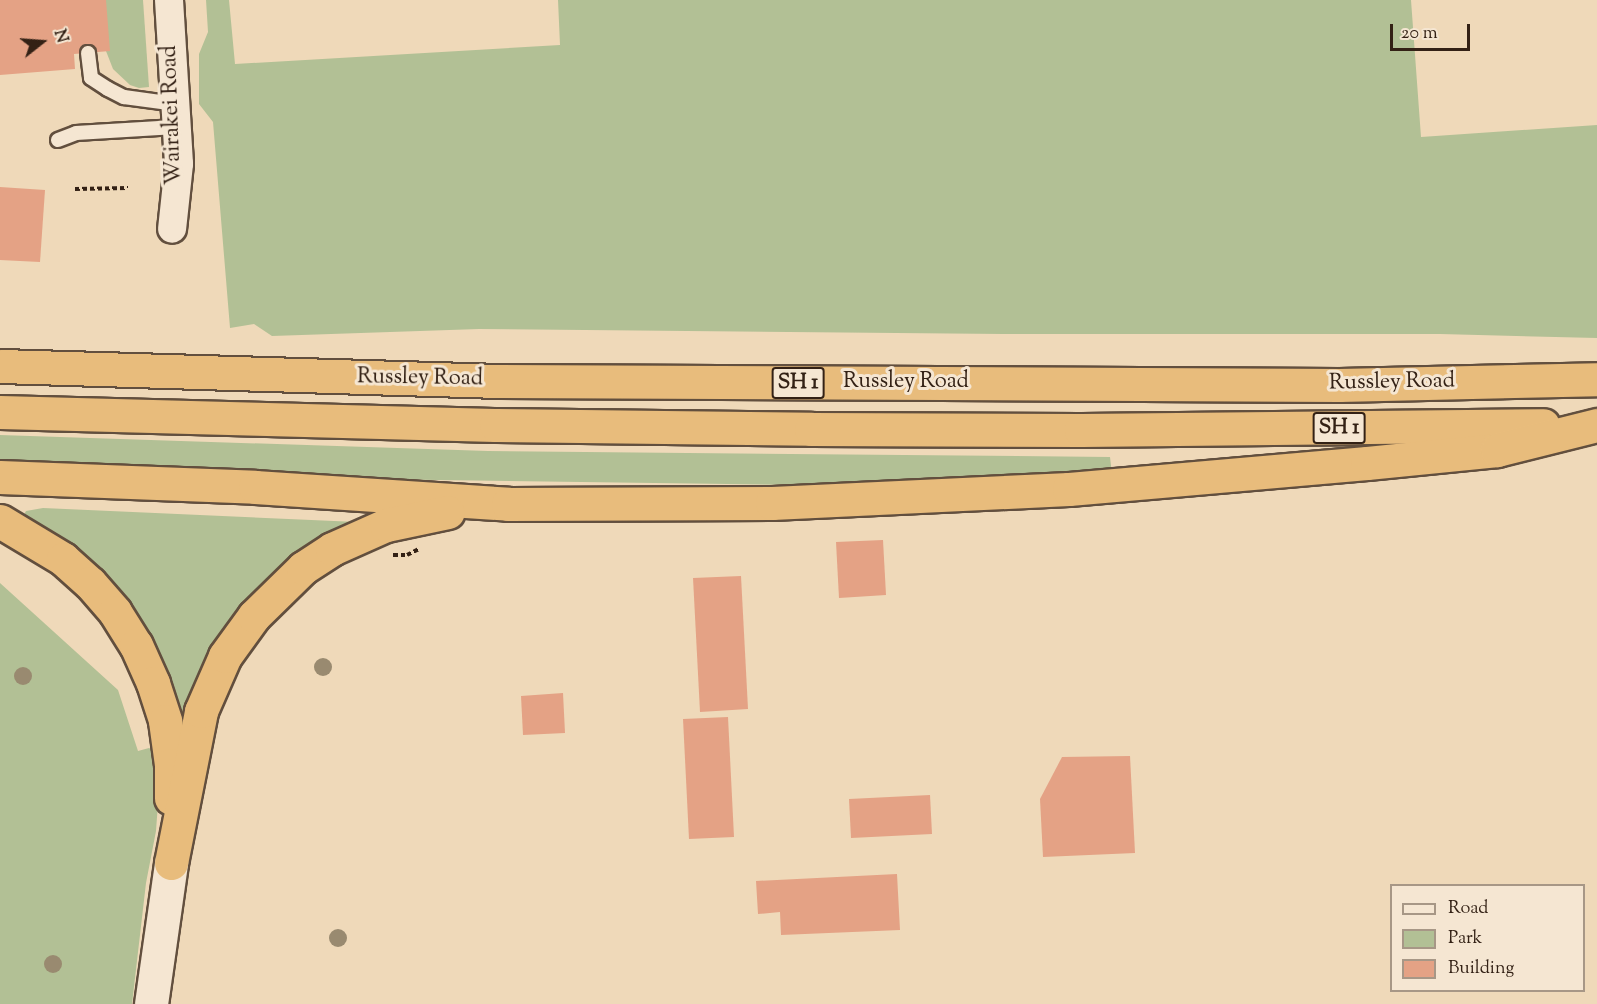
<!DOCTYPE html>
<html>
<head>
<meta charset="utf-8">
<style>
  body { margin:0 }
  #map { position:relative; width:1597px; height:1004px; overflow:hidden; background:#efd9b9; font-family:"Sorts Mill Goudy",serif }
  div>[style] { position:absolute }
  .green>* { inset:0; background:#b2c095 }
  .building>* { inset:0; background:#e4a285 }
  .path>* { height:4px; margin-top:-2px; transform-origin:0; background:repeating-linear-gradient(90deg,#332115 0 4.5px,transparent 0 7.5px) }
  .roads { filter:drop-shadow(2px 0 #624f3e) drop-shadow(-2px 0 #624f3e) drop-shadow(0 2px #624f3e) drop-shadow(0 -2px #624f3e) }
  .service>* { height:14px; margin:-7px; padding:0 7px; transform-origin:7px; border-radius:7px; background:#f5e6d2 }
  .minor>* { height:28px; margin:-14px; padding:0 14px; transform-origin:14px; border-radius:14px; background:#f5e6d2 }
  .tertiary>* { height:33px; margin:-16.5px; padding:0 16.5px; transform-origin:16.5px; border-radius:16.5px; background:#f5e6d2 }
  .trunk>* { height:33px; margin:-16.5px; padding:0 16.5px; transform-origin:16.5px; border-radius:16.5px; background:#e8bc7c }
  .trees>* { width:18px; height:18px; margin:-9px; border-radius:50%; background:#998a70 }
  span { translate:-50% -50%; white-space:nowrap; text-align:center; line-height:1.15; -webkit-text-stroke:6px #f5e6d2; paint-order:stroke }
  .shield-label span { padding:2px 4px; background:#f5e6d2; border:2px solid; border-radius:4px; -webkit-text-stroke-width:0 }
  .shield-label { font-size:21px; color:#332115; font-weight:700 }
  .street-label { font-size:22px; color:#332115 }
  .legend { position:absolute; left:1390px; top:884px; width:195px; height:108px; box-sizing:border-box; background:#f5e6d2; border:2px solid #a79786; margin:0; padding:8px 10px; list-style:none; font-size:18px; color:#332115 }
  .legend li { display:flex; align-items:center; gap:12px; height:30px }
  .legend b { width:30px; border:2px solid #a79786 }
  .north { position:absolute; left:12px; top:12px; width:60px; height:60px; -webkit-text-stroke:4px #f5e6d2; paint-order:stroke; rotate:73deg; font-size:16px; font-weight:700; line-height:24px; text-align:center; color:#332115 }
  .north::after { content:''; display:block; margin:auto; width:21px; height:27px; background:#332115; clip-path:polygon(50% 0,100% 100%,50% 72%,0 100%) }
  .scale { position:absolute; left:1390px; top:24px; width:80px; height:27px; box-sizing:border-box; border:3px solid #332115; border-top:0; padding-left:8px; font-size:18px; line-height:21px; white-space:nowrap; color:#332115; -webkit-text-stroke:4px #f5e6d2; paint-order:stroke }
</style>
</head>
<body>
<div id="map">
  <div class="green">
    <i style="clip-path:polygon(101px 0,143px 0,149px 87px,139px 88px,130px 85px,113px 69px,106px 51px)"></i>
    <i style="clip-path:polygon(206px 0,229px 0,235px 64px,560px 45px,558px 0,1411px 0,1421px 137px,1597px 125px,1597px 338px,1440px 334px,1003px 334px,479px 329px,272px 336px,254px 324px,230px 328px,213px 122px,199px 104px,199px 54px,208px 32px)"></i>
    <i style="clip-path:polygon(0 435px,488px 451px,1110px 457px,1112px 474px,870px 486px,365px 479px,0 461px)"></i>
    <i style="clip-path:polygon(43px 508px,357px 522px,306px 555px,186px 737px,166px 686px,21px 520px,26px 511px)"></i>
    <i style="clip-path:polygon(0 583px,118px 690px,138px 751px,149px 748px,157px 753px,161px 762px,156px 831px,146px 883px,132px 1004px,0 1004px)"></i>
  </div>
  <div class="building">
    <i style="clip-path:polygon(0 0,106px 0,110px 51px,74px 54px,75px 69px,0 75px)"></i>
    <i style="clip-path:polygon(0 187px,45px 190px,40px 262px,0 260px)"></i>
    <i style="clip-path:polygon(883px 540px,886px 595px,839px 598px,836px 542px)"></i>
    <i style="clip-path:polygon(741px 576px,748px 709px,700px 712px,693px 578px)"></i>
    <i style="clip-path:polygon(563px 693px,565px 733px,523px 735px,521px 696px)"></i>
    <i style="clip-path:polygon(728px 717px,734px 837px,689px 839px,683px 719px)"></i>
    <i style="clip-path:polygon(1130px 756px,1135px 853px,1043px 857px,1040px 799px,1062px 757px)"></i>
    <i style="clip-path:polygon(930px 795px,932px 834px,851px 838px,849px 799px)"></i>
    <i style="clip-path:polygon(897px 874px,900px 930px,781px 935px,780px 912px,758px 914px,756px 881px)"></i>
  </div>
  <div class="path">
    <i style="left:75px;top:189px;width:53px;rotate:-1.1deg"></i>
    <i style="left:393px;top:555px;width:14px"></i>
    <i style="left:407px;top:555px;width:13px;rotate:-27deg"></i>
  </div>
  <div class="roads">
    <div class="service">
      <i style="left:88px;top:53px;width:25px;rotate:83deg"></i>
      <i style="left:91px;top:78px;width:20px;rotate:33deg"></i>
      <i style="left:108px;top:89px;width:18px;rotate:27deg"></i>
      <i style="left:124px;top:97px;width:51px;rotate:7.8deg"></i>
      <i style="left:58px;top:140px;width:19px;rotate:-21deg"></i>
      <i style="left:76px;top:133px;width:100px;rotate:-3.4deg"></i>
    </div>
    <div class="minor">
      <i style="left:169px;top:0;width:164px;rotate:86.5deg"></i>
      <i style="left:179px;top:164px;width:65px;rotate:96.1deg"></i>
    </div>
    <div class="tertiary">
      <i style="left:151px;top:1004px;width:142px;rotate:-81.9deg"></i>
    </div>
    <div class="trunk">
      <i style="left:0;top:366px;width:500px;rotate:1.72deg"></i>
      <i style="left:500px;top:381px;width:839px;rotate:0.27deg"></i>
      <i style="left:1339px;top:385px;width:258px;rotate:-1.3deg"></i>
      <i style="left:0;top:412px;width:496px;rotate:1.5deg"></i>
      <i style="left:496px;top:425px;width:315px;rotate:0.7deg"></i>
      <i style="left:811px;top:429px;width:270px;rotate:0.2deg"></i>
      <i style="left:1081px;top:430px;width:462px;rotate:-0.6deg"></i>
      <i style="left:0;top:477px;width:255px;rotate:2.2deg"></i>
      <i style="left:255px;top:487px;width:254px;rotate:3.8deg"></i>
      <i style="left:508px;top:504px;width:264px;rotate:-0.2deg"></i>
      <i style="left:772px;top:503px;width:297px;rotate:-2.7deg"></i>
      <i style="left:1069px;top:489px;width:299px;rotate:-5deg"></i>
      <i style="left:1367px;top:463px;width:131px;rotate:-5.7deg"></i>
      <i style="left:1497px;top:450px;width:103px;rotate:-14deg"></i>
      <i style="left:0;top:521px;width:74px;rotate:31.1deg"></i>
      <i style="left:63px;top:559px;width:36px;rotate:42deg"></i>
      <i style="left:90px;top:583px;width:38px;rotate:49deg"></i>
      <i style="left:115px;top:612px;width:39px;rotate:58deg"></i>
      <i style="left:136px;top:645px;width:42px;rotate:65.9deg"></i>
      <i style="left:153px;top:683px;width:40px;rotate:72deg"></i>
      <i style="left:165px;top:721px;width:44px;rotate:82.2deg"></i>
      <i style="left:171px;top:765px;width:33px;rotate:90deg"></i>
      <i style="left:171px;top:863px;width:155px;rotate:-78.8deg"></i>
      <i style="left:201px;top:711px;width:60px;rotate:-66.4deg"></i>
      <i style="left:225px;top:656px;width:49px;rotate:-54.1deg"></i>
      <i style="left:254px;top:616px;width:69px;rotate:-44.4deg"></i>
      <i style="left:303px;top:568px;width:35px;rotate:-33deg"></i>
      <i style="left:332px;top:549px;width:59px;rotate:-24deg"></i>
      <i style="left:386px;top:525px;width:63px;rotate:-11.8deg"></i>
    </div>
  </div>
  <div class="trees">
    <i style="left:323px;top:667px"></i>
    <i style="left:23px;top:676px"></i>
    <i style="left:338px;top:938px"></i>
    <i style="left:53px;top:964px"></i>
  </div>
  <div class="shield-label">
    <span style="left:798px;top:383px">SH 1</span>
    <span style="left:1339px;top:428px">SH 1</span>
  </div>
  <div class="street-label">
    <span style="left:173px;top:115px;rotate:-92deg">Wairakei Road</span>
    <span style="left:420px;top:379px;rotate:1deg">Russley Road</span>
    <span style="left:906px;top:383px">Russley Road</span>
    <span style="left:1392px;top:383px;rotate:-1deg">Russley Road</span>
  </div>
  <ul class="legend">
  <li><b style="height:8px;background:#f5e6d2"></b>Road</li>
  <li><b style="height:16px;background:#b2c095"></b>Park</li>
  <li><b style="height:16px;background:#e4a285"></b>Building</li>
  </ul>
  <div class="north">N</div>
  <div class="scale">20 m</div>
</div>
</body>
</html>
